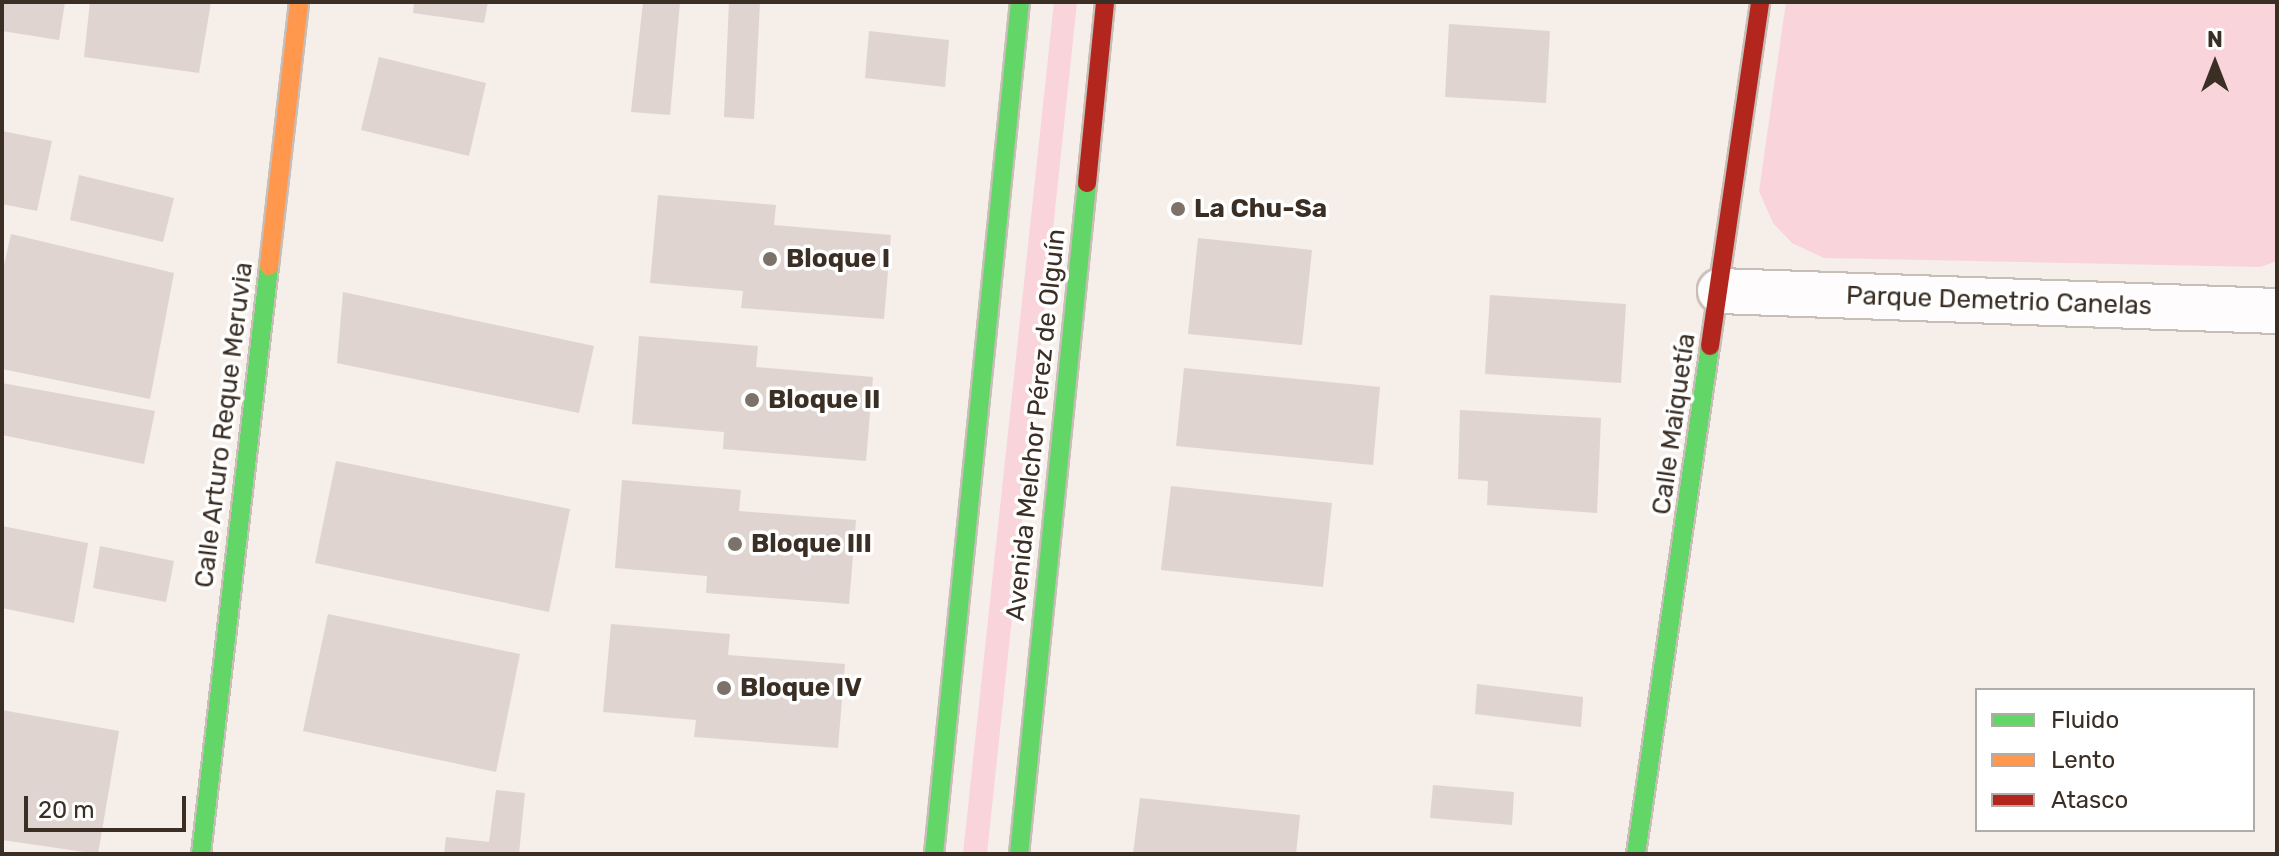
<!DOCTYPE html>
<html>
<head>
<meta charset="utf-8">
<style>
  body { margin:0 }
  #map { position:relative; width:2279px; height:856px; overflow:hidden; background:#f5eee9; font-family:Rubik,sans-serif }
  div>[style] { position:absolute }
  .green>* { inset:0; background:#fad4db }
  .building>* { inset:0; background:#e0d4d0 }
  .roads { filter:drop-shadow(2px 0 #c7beb7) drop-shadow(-2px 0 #c7beb7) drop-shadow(0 2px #c7beb7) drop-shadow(0 -2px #c7beb7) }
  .street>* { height:44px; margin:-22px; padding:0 22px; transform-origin:22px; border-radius:22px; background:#fefcfc }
  .fast>* { height:18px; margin:-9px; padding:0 9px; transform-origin:9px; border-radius:9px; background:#63d668 }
  .slow>* { height:18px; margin:-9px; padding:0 9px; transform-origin:9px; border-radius:9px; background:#ff974d }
  .jam>* { height:18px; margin:-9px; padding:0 9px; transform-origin:9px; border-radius:9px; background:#b3261e }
  .dots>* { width:22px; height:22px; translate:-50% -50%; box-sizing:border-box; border:4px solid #fff; border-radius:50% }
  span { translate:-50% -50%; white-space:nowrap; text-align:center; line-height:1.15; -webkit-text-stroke:7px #fff; paint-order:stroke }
  .poi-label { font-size:26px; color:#3b2f25; font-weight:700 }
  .left { translate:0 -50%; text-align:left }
  .street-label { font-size:26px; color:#3b2f25 }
  .frame { position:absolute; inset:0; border:4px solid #3b2f25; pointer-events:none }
  .legend { position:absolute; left:1975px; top:688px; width:280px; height:144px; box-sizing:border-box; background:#fff; border:2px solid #b1aca8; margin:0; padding:10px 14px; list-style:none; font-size:24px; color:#3b2f25 }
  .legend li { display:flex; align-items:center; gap:16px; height:40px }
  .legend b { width:40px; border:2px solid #b1aca8 }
  .north { position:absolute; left:2175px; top:24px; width:80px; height:80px; -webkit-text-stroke:6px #fff; paint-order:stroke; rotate:0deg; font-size:22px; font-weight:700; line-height:32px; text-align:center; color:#3b2f25 }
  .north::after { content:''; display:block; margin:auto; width:28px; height:36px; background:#3b2f25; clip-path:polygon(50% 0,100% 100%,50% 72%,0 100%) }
  .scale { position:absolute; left:24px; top:796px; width:162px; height:36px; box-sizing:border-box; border:4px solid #3b2f25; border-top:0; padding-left:10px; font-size:24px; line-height:28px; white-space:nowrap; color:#3b2f25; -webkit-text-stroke:6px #fff; paint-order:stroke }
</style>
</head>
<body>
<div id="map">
  <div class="green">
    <i style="clip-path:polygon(1054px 2px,1077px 2px,987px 854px,963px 854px)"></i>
    <i style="clip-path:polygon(1786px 2px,2277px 2px,2277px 261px,2260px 267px,1824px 258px,1792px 243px,1773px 223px,1759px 191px)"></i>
  </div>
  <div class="building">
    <i style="clip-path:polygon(2px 2px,65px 2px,59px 40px,2px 31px)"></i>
    <i style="clip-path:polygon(90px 2px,211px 2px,199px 73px,84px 57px)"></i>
    <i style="clip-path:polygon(414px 2px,488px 2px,484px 23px,413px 13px)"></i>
    <i style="clip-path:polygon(643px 2px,680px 2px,670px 115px,631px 112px)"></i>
    <i style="clip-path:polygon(729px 2px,760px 2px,754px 119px,724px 117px)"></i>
    <i style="clip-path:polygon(1449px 24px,1550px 31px,1546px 103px,1445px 97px)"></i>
    <i style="clip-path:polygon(869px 31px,949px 40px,945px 87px,865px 78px)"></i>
    <i style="clip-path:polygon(379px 57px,486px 83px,469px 156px,361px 130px)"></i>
    <i style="clip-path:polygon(2px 131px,52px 141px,37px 211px,2px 204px)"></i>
    <i style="clip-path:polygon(79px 175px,174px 198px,163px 242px,70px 220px)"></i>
    <i style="clip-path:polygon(658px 195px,776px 205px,774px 225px,891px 235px,884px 319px,741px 308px,743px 291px,650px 283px)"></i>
    <i style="clip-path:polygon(11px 234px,174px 273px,150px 399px,2px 369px,2px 274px)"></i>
    <i style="clip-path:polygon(1198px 238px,1312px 250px,1302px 345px,1188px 334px)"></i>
    <i style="clip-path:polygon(343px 292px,594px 346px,579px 413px,337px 363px)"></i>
    <i style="clip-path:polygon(1490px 295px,1626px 304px,1621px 383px,1485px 374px)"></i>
    <i style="clip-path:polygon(639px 336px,758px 346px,756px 367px,873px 377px,866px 461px,723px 449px,724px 432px,632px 424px)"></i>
    <i style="clip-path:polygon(1184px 368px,1380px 387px,1373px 465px,1176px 446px)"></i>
    <i style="clip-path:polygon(2px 383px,155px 411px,144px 464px,2px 435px)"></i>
    <i style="clip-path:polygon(1460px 410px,1601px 418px,1597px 513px,1487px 505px,1488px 481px,1458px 479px)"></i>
    <i style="clip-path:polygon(336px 461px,570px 509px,549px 612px,315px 563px)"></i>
    <i style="clip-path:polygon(622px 480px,741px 490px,739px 511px,856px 520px,849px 604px,706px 593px,707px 576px,615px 568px)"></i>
    <i style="clip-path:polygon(1171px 486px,1332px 503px,1323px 587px,1161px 570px)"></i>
    <i style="clip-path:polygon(2px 526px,88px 543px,74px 623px,2px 608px)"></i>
    <i style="clip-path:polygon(100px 546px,174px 561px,166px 602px,93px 588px)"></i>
    <i style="clip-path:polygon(328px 614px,520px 654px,496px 772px,303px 731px)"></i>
    <i style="clip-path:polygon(611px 624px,730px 634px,728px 655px,845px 664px,838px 748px,694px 737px,696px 720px,603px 712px)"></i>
    <i style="clip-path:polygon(1477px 684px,1583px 697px,1581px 727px,1475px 714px)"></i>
    <i style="clip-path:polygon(2px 710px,119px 731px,98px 854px,2px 840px)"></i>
    <i style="clip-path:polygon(1433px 785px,1514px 792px,1512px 825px,1430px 818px)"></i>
    <i style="clip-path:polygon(496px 790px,525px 793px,519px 854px,444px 854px,446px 837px,489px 842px)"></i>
    <i style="clip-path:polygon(1140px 798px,1300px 815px,1296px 854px,1133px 854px)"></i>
  </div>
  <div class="roads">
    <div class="street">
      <i style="left:1720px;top:291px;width:557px;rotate:2.06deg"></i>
    </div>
    <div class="fast">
      <i style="left:201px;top:854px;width:592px;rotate:-83.4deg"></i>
      <i style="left:934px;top:854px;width:856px;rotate:-84.24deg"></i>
      <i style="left:1019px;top:854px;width:674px;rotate:-84.21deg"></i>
      <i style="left:1636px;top:854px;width:513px;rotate:-81.71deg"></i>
    </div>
    <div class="slow">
      <i style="left:269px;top:266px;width:266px;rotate:-83.5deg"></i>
    </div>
    <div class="jam">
      <i style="left:1087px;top:183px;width:182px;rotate:-84.3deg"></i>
      <i style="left:1710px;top:346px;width:348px;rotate:-81.7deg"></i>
    </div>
  </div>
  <div class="dots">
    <i style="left:1178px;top:209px;background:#7c726a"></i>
    <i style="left:770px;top:259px;background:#7c726a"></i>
    <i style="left:752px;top:400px;background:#7c726a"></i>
    <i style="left:735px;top:544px;background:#7c726a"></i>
    <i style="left:724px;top:688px;background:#7c726a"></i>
  </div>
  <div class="poi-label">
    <span class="left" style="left:1194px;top:209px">La Chu-Sa</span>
    <span class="left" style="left:786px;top:259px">Bloque I</span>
    <span class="left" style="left:768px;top:400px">Bloque II</span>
    <span class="left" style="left:751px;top:544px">Bloque III</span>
    <span class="left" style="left:740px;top:688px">Bloque IV</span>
  </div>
  <div class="street-label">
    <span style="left:1999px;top:301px;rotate:2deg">Parque Demetrio Canelas</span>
    <span style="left:1674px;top:424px;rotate:-82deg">Calle Maiquetía</span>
    <span style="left:224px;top:425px;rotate:-83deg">Calle Arturo Reque Meruvia</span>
    <span style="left:1036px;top:425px;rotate:-84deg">Avenida Melchor Pérez de Olguín</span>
  </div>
  <div class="frame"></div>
  <ul class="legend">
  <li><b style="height:10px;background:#63d668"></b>Fluido</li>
  <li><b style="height:10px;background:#ff974d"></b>Lento</li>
  <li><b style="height:10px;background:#b3261e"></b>Atasco</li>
  </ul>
  <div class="north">N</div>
  <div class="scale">20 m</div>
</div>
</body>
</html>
